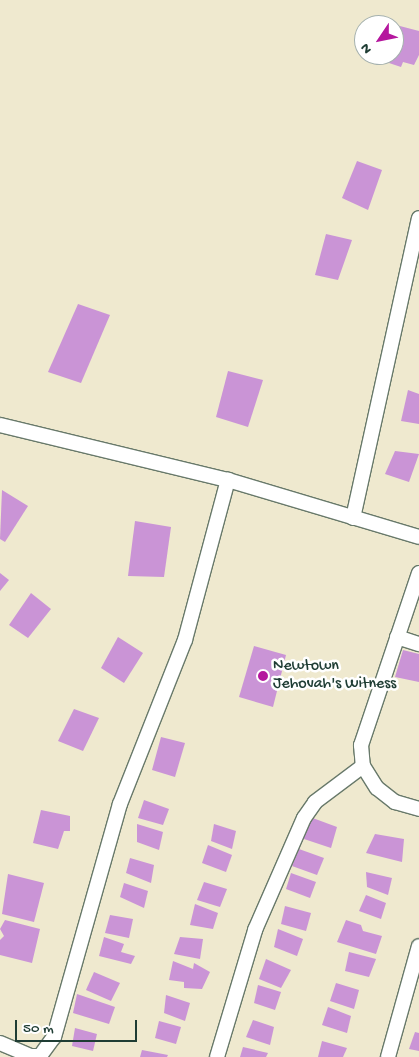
<!DOCTYPE html>
<html>
<head>
<meta charset="utf-8">
<style>
  body { margin:0 }
  #map { position:relative; width:419px; height:1057px; overflow:hidden; background:#efe9cf; font-family:"Gochi Hand",sans-serif }
  div>[style] { position:absolute }
  .building>* { inset:0; background:#ca94d6 }
  .roads { filter:drop-shadow(1px 0 #68796a) drop-shadow(-1px 0 #68796a) drop-shadow(0 1px #68796a) drop-shadow(0 -1px #68796a) }
  .street>* { height:14px; margin:-7px; padding:0 7px; transform-origin:7px; border-radius:7px; background:#fff }
  .dots>* { width:14px; height:14px; translate:-50% -50%; box-sizing:border-box; border:2px solid #fff; border-radius:50% }
  span { translate:-50% -50%; white-space:nowrap; text-align:center; line-height:1.15; -webkit-text-stroke:5px #fff; paint-order:stroke }
  .poi-label { font-size:16px; color:#1f3d34 }
  .left { translate:0 -50%; text-align:left }
  .north { position:absolute; left:354px; top:15px; width:50px; height:50px; box-sizing:border-box; background:#fff; border:1px solid #a5b1ae; border-radius:50%; rotate:236deg; font-size:14px; font-weight:700; line-height:20px; text-align:center; color:#1f3d34 }
  .north::after { content:''; display:block; margin:auto; width:18px; height:22px; background:#b5179e; clip-path:polygon(50% 0,100% 100%,50% 72%,0 100%) }
  .scale { position:absolute; left:15px; top:1020px; width:122px; height:22px; box-sizing:border-box; border:2px solid #1f3d34; border-top:0; padding-left:6px; font-size:15px; line-height:18px; white-space:nowrap; color:#1f3d34; -webkit-text-stroke:4px #fff; paint-order:stroke }
</style>
</head>
<body>
<div id="map">
  <div class="building">
    <i style="clip-path:polygon(396px 25px,419px 31px,419px 55px,414px 65px,403px 62px,401px 67px,389px 63px,390px 55px,394px 55px)"></i>
    <i style="clip-path:polygon(357px 161px,382px 170px,368px 210px,342px 198px)"></i>
    <i style="clip-path:polygon(326px 234px,352px 240px,338px 280px,315px 275px)"></i>
    <i style="clip-path:polygon(78px 304px,110px 315px,81px 383px,48px 372px)"></i>
    <i style="clip-path:polygon(228px 371px,263px 380px,248px 427px,216px 417px)"></i>
    <i style="clip-path:polygon(408px 390px,419px 394px,419px 424px,401px 421px)"></i>
    <i style="clip-path:polygon(395px 451px,419px 454px,409px 482px,385px 474px)"></i>
    <i style="clip-path:polygon(2px 490px,28px 506px,5px 542px,0 539px)"></i>
    <i style="clip-path:polygon(135px 521px,171px 527px,164px 577px,128px 576px)"></i>
    <i style="clip-path:polygon(0 573px,9px 580px,0 591px)"></i>
    <i style="clip-path:polygon(31px 593px,51px 609px,28px 638px,9px 625px)"></i>
    <i style="clip-path:polygon(118px 637px,143px 653px,124px 683px,101px 668px)"></i>
    <i style="clip-path:polygon(254px 646px,286px 655px,273px 707px,239px 697px)"></i>
    <i style="clip-path:polygon(403px 650px,419px 654px,419px 682px,395px 677px)"></i>
    <i style="clip-path:polygon(74px 709px,99px 718px,83px 751px,58px 741px)"></i>
    <i style="clip-path:polygon(161px 737px,185px 743px,175px 777px,152px 770px)"></i>
    <i style="clip-path:polygon(144px 800px,169px 809px,163px 825px,138px 818px)"></i>
    <i style="clip-path:polygon(41px 810px,70px 816px,70px 831px,64px 831px,58px 849px,33px 843px)"></i>
    <i style="clip-path:polygon(310px 817px,337px 827px,331px 848px,301px 838px)"></i>
    <i style="clip-path:polygon(137px 824px,163px 832px,159px 850px,137px 842px)"></i>
    <i style="clip-path:polygon(214px 824px,236px 831px,232px 849px,211px 841px)"></i>
    <i style="clip-path:polygon(375px 834px,404px 839px,402px 862px,366px 853px)"></i>
    <i style="clip-path:polygon(208px 845px,232px 855px,226px 872px,202px 863px)"></i>
    <i style="clip-path:polygon(299px 849px,324px 858px,317px 875px,292px 866px)"></i>
    <i style="clip-path:polygon(130px 858px,154px 865px,151px 883px,126px 873px)"></i>
    <i style="clip-path:polygon(366px 872px,392px 878px,388px 895px,367px 887px)"></i>
    <i style="clip-path:polygon(291px 873px,316px 882px,310px 898px,286px 889px)"></i>
    <i style="clip-path:polygon(8px 874px,44px 883px,34px 922px,2px 914px)"></i>
    <i style="clip-path:polygon(204px 882px,227px 889px,220px 907px,197px 900px)"></i>
    <i style="clip-path:polygon(124px 883px,148px 891px,144px 908px,120px 897px)"></i>
    <i style="clip-path:polygon(366px 895px,386px 903px,381px 919px,359px 911px)"></i>
    <i style="clip-path:polygon(195px 904px,218px 913px,213px 929px,190px 925px)"></i>
    <i style="clip-path:polygon(285px 906px,311px 913px,306px 931px,281px 924px)"></i>
    <i style="clip-path:polygon(110px 915px,133px 919px,129px 938px,105px 933px)"></i>
    <i style="clip-path:polygon(5px 920px,40px 929px,32px 963px,0 955px,0 940px,4px 936px,0 929px)"></i>
    <i style="clip-path:polygon(346px 920px,361px 925px,363px 931px,382px 936px,376px 954px,337px 942px)"></i>
    <i style="clip-path:polygon(278px 929px,303px 939px,297px 956px,274px 947px)"></i>
    <i style="clip-path:polygon(104px 937px,124px 944px,121px 952px,135px 956px,131px 964px,99px 956px)"></i>
    <i style="clip-path:polygon(180px 937px,203px 939px,200px 959px,174px 954px)"></i>
    <i style="clip-path:polygon(349px 952px,376px 959px,369px 977px,345px 971px)"></i>
    <i style="clip-path:polygon(266px 959px,291px 970px,281px 988px,259px 979px)"></i>
    <i style="clip-path:polygon(173px 961px,193px 969px,194px 963px,210px 972px,202px 989px,184px 988px,184px 982px,169px 980px)"></i>
    <i style="clip-path:polygon(94px 972px,120px 983px,111px 1001px,86px 990px)"></i>
    <i style="clip-path:polygon(336px 983px,359px 990px,354px 1009px,330px 1001px)"></i>
    <i style="clip-path:polygon(258px 985px,281px 992px,275px 1010px,254px 1003px)"></i>
    <i style="clip-path:polygon(77px 994px,115px 1007px,109px 1024px,73px 1013px)"></i>
    <i style="clip-path:polygon(166px 995px,190px 1003px,185px 1021px,164px 1013px)"></i>
    <i style="clip-path:polygon(328px 1007px,351px 1016px,347px 1033px,322px 1025px)"></i>
    <i style="clip-path:polygon(253px 1020px,274px 1027px,270px 1045px,246px 1037px)"></i>
    <i style="clip-path:polygon(159px 1021px,181px 1027px,176px 1044px,155px 1038px)"></i>
    <i style="clip-path:polygon(75px 1028px,97px 1034px,93px 1051px,72px 1046px)"></i>
    <i style="clip-path:polygon(415px 1032px,419px 1033px,419px 1051px,409px 1049px)"></i>
    <i style="clip-path:polygon(322px 1041px,347px 1048px,343px 1057px,318px 1057px)"></i>
    <i style="clip-path:polygon(243px 1047px,268px 1053px,266px 1057px,240px 1057px)"></i>
    <i style="clip-path:polygon(142px 1050px,168px 1055px,167px 1057px,140px 1057px)"></i>
  </div>
  <div class="roads">
    <div class="street">
      <i style="left:0;top:425px;width:235px;rotate:13.6deg"></i>
      <i style="left:228px;top:480px;width:199px;rotate:16.6deg"></i>
      <i style="left:353px;top:518px;width:307px;rotate:-77.6deg"></i>
      <i style="left:419px;top:573px;width:182px;rotate:108.6deg"></i>
      <i style="left:361px;top:745px;width:21px;rotate:85deg"></i>
      <i style="left:363px;top:766px;width:26px;rotate:58deg"></i>
      <i style="left:377px;top:788px;width:23px;rotate:38deg"></i>
      <i style="left:395px;top:802px;width:25px;rotate:16deg"></i>
      <i style="left:397px;top:637px;width:23px;rotate:18deg"></i>
      <i style="left:0;top:1043px;width:33px;rotate:23deg"></i>
      <i style="left:30px;top:1056px;width:10px"></i>
      <i style="left:40px;top:1056px;width:24px;rotate:-54deg"></i>
      <i style="left:54px;top:1037px;width:242px;rotate:-74.2deg"></i>
      <i style="left:120px;top:804px;width:176px;rotate:-68.4deg"></i>
      <i style="left:185px;top:640px;width:166px;rotate:-75deg"></i>
      <i style="left:217px;top:1057px;width:133px;rotate:-73.3deg"></i>
      <i style="left:255px;top:930px;width:122px;rotate:-66.4deg"></i>
      <i style="left:304px;top:818px;width:19px;rotate:-55deg"></i>
      <i style="left:315px;top:802px;width:60px;rotate:-36.9deg"></i>
      <i style="left:388px;top:1057px;width:115px;rotate:-74.4deg"></i>
    </div>
  </div>
  <div class="dots">
    <i style="left:263px;top:676px;background:#b5179e"></i>
  </div>
  <div class="poi-label">
    <span class="left" style="left:273px;top:676px">Newtown<br>Jehovah's Witness</span>
  </div>
  <div class="north">N</div>
  <div class="scale">50 m</div>
</div>
</body>
</html>
